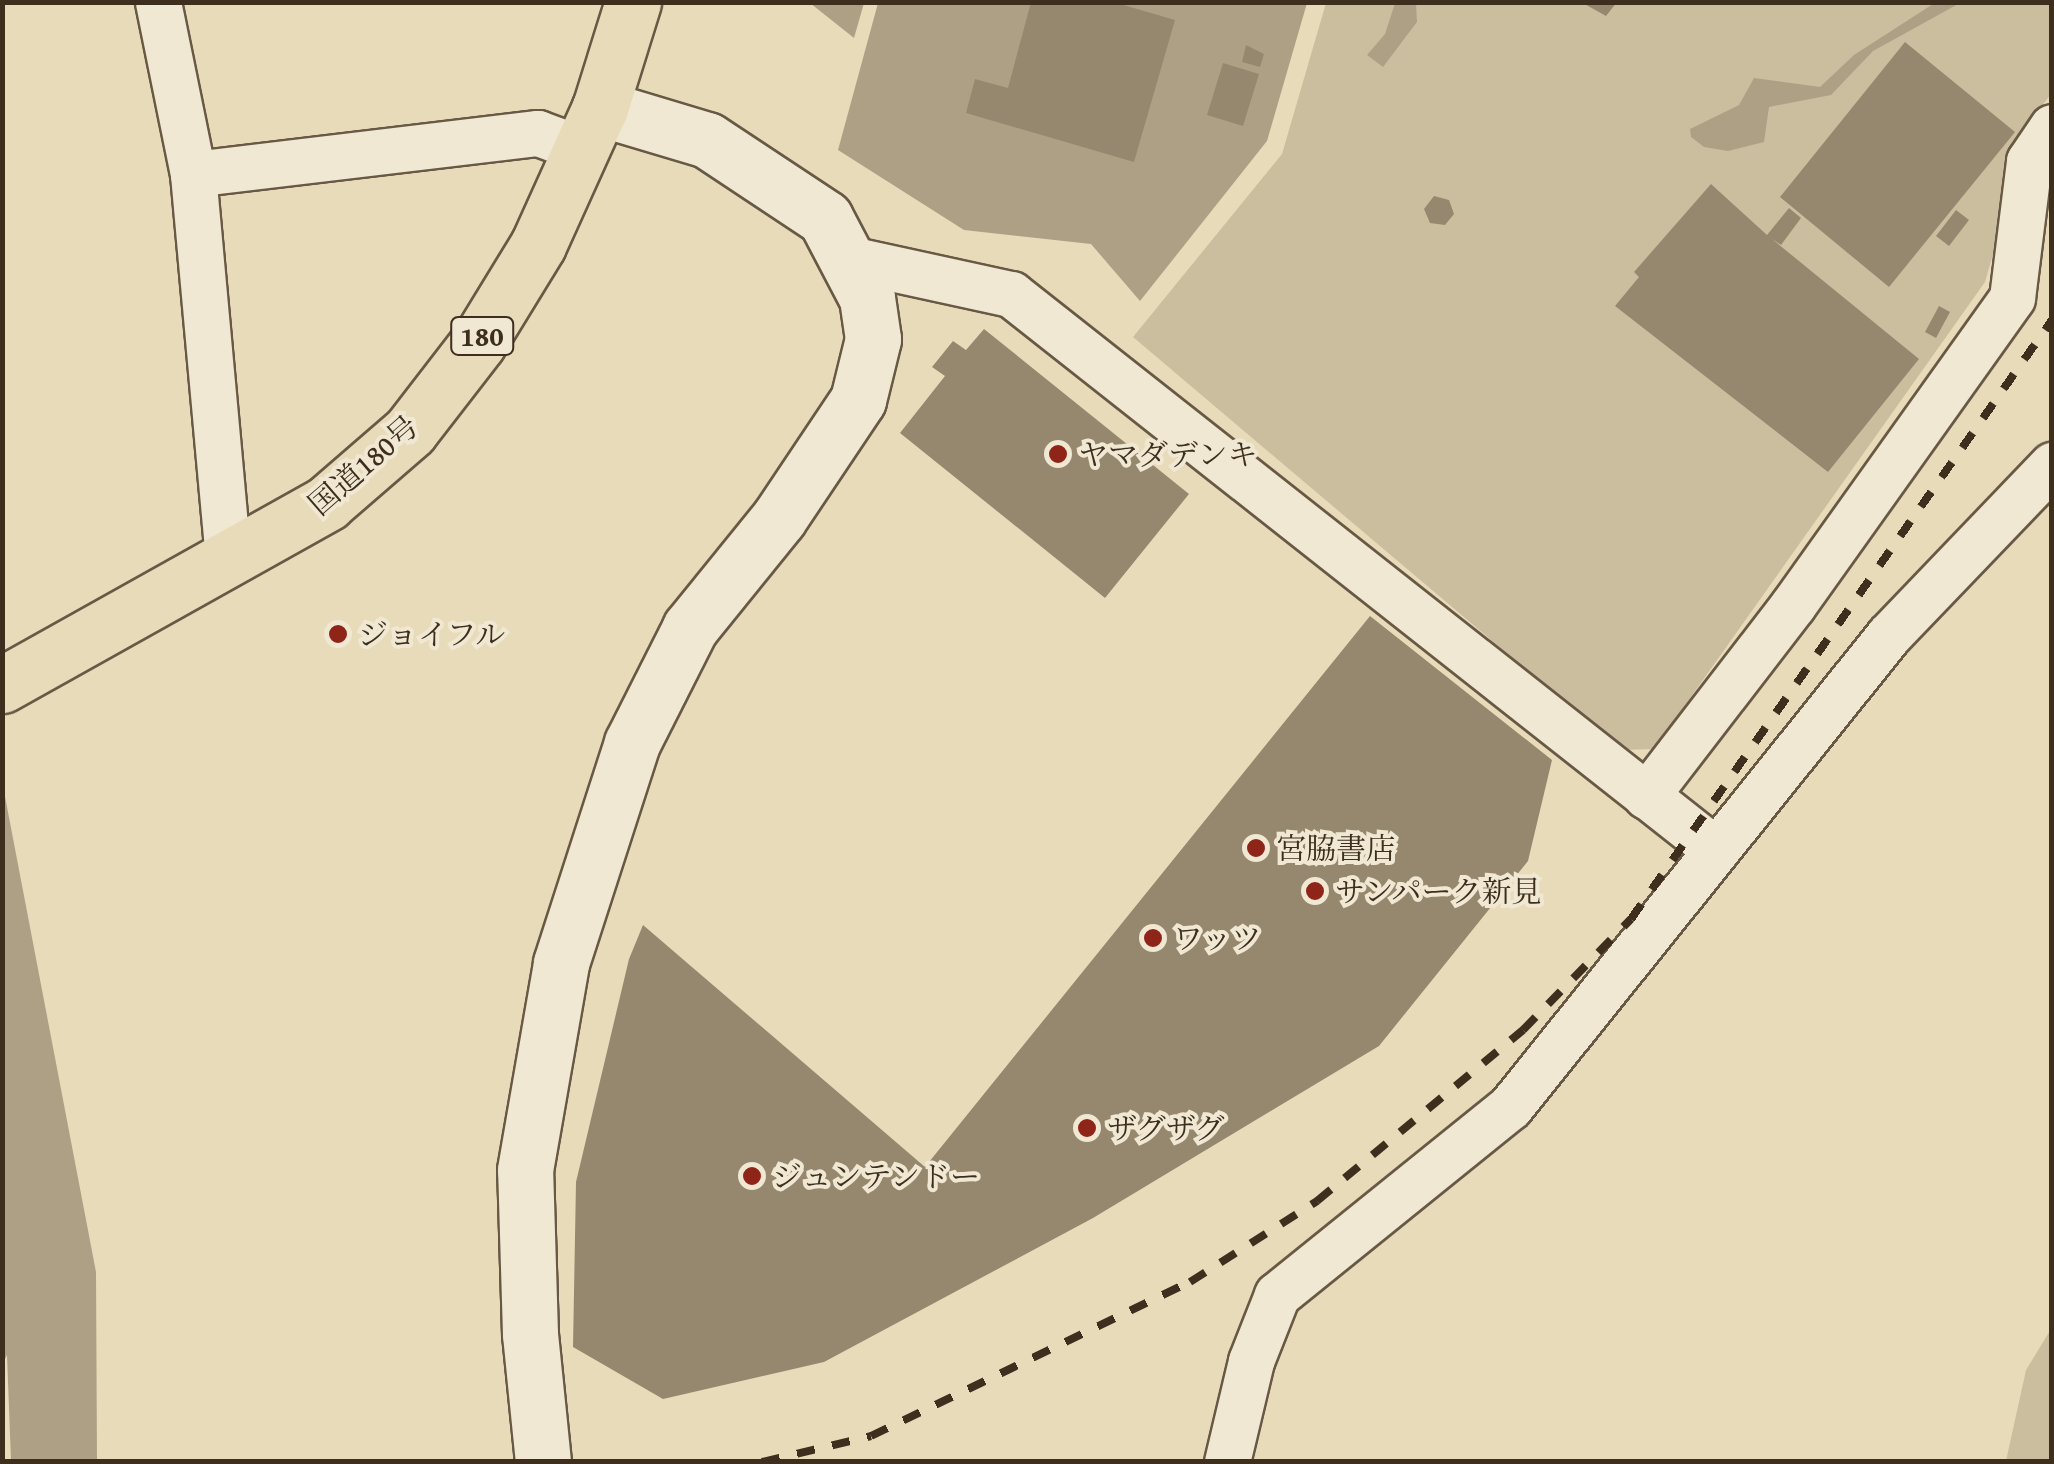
<!DOCTYPE html>
<html>
<head>
<meta charset="utf-8">
<style>
  body { margin:0 }
  #map { position:relative; width:2054px; height:1464px; overflow:hidden; background:#e8dbba; font-family:"Gentium Book Plus","Noto Serif JP",serif }
  div>[style] { position:absolute }
  .green>* { inset:0; background:#cbbe9f }
  .water>* { inset:0; background:#aea085 }
  .building>* { inset:0; background:#96886f }
  .roads { filter:drop-shadow(2px 0 #685945) drop-shadow(-2px 0 #685945) drop-shadow(0 2px #685945) drop-shadow(0 -2px #685945) }
  .street>* { height:45px; margin:-22.5px; padding:0 22.5px; transform-origin:22.5px; border-radius:22.5px; background:#f0e8d2 }
  .secondary>* { height:55px; margin:-27.5px; padding:0 27.5px; transform-origin:27.5px; border-radius:27.5px; background:#f0e8d2 }
  .highway>* { height:55px; margin:-27.5px; padding:0 27.5px; transform-origin:27.5px; border-radius:27.5px; background:#e8dbba }
  .rail>* { height:8px; margin-top:-4px; transform-origin:0; background:repeating-linear-gradient(90deg,#3d2e1e 0 18px,transparent 0 36px) }
  .dots>* { width:28px; height:28px; translate:-50% -50%; box-sizing:border-box; border:5px solid #f0e8d2; border-radius:50% }
  span { translate:-50% -50%; white-space:nowrap; text-align:center; line-height:1.15; -webkit-text-stroke:8px #f0e8d2; paint-order:stroke }
  .shield-label span { padding:2px 8px; background:#f0e8d2; border:2px solid; border-radius:8px; -webkit-text-stroke-width:0 }
  .shield-label { font-size:28px; color:#3d2e1e; font-weight:700 }
  .poi-label { font-size:30px; color:#3d2e1e }
  .left { translate:0 -50%; text-align:left }
  .street-label { font-size:30px; color:#3d2e1e }
  .frame { position:absolute; inset:0; border:5px solid #3d2e1e; pointer-events:none }
</style>
</head>
<body>
<div id="map">
  <div class="green">
    <i style="clip-path:polygon(1326px 3px,2051px 3px,2051px 94px,2032px 119px,1985px 282px,1654px 749px,1621px 750px,1133px 337px,1282px 154px)"></i>
    <i style="clip-path:polygon(2051px 1329px,2051px 1461px,2006px 1461px,2026px 1370px)"></i>
  </div>
  <div class="water">
    <i style="clip-path:polygon(810px 3px,864px 3px,854px 38px)"></i>
    <i style="clip-path:polygon(878px 3px,1307px 3px,1267px 141px,1140px 301px,1091px 244px,964px 230px,838px 150px)"></i>
    <i style="clip-path:polygon(1395px 3px,1416px 3px,1417px 22px,1383px 67px,1367px 55px,1385px 34px)"></i>
    <i style="clip-path:polygon(1960px 3px,1873px 51px,1831px 95px,1769px 107px,1764px 142px,1728px 151px,1704px 147px,1691px 137px,1690px 129px,1739px 105px,1754px 78px,1820px 87px,1854px 55px,1933px 4px)"></i>
    <i style="clip-path:polygon(3px 786px,96px 1272px,97px 1461px,11px 1461px,7px 1355px,2px 1365px)"></i>
  </div>
  <div class="building">
    <i style="clip-path:polygon(1031px 2px,1113px 2px,1175px 20px,1134px 162px,966px 113px,975px 79px,1008px 88px)"></i>
    <i style="clip-path:polygon(1581px 2px,1617px 2px,1606px 16px)"></i>
    <i style="clip-path:polygon(1905px 42px,2015px 132px,1889px 287px,1780px 197px)"></i>
    <i style="clip-path:polygon(1246px 45px,1264px 54px,1260px 67px,1242px 62px)"></i>
    <i style="clip-path:polygon(1223px 63px,1259px 74px,1243px 126px,1207px 115px)"></i>
    <i style="clip-path:polygon(1711px 184px,1767px 235px,1789px 208px,1801px 218px,1781px 245px,1772px 239px,1919px 359px,1828px 472px,1615px 306px,1639px 277px,1634px 272px)"></i>
    <i style="clip-path:polygon(1434px 196px,1449px 200px,1454px 214px,1445px 225px,1430px 223px,1424px 209px)"></i>
    <i style="clip-path:polygon(1956px 210px,1969px 220px,1949px 246px,1936px 236px)"></i>
    <i style="clip-path:polygon(1939px 306px,1950px 312px,1936px 338px,1925px 332px)"></i>
    <i style="clip-path:polygon(984px 329px,1189px 494px,1105px 598px,900px 433px,945px 376px,932px 367px,953px 341px,966px 350px)"></i>
    <i style="clip-path:polygon(1370px 616px,1552px 760px,1528px 861px,1379px 1046px,1093px 1218px,824px 1362px,663px 1399px,573px 1347px,576px 1182px,629px 959px,643px 925px,925px 1167px)"></i>
  </div>
  <div class="roads">
    <div class="street">
      <i style="left:158px;top:2px;width:176px;rotate:78.5deg"></i>
      <i style="left:193px;top:174px;width:390px;rotate:84.8deg"></i>
      <i style="left:193px;top:174px;width:347px;rotate:-6.8deg"></i>
      <i style="left:538px;top:133px;width:46px;rotate:20.4deg"></i>
      <i style="left:850px;top:259px;width:165px;rotate:12.3deg"></i>
      <i style="left:1011px;top:294px;width:898px;rotate:38.26deg"></i>
      <i style="left:1646px;top:796px;width:241px;rotate:-52.4deg"></i>
      <i style="left:1793px;top:605px;width:377px;rotate:-54.5deg"></i>
      <i style="left:2012px;top:298px;width:138px;rotate:-82.9deg"></i>
      <i style="left:2029px;top:161px;width:41px;rotate:-55.9deg"></i>
      <i style="left:1227px;top:1462px;width:104px;rotate:-76.6deg"></i>
      <i style="left:1251px;top:1361px;width:71px;rotate:-68.5deg"></i>
      <i style="left:1277px;top:1295px;width:299px;rotate:-38.9deg"></i>
      <i style="left:1510px;top:1107px;width:605px;rotate:-51.24deg"></i>
      <i style="left:1889px;top:635px;width:236px;rotate:-46.2deg"></i>
    </div>
    <div class="secondary">
      <i style="left:543px;top:1462px;width:129px;rotate:-95.8deg"></i>
      <i style="left:530px;top:1334px;width:164px;rotate:-91.7deg"></i>
      <i style="left:525px;top:1170px;width:210px;rotate:-80.1deg"></i>
      <i style="left:561px;top:963px;width:231px;rotate:-72.1deg"></i>
      <i style="left:632px;top:743px;width:129px;rotate:-63.2deg"></i>
      <i style="left:690px;top:628px;width:141px;rotate:-51deg"></i>
      <i style="left:779px;top:518px;width:142px;rotate:-56.2deg"></i>
      <i style="left:858px;top:400px;width:63px;rotate:-76.2deg"></i>
      <i style="left:873px;top:339px;width:41px;rotate:-98.3deg"></i>
      <i style="left:867px;top:298px;width:90px;rotate:-117.7deg"></i>
      <i style="left:825px;top:218px;width:141px;rotate:-146.5deg"></i>
      <i style="left:707px;top:140px;width:112px;rotate:-163.3deg"></i>
    </div>
    <div class="highway">
      <i style="left:2px;top:685px;width:372px;rotate:-29.2deg"></i>
      <i style="left:327px;top:503px;width:110px;rotate:-40.9deg"></i>
      <i style="left:410px;top:431px;width:111px;rotate:-52.3deg"></i>
      <i style="left:478px;top:343px;width:115px;rotate:-58.5deg"></i>
      <i style="left:538px;top:245px;width:150px;rotate:-65.7deg"></i>
      <i style="left:600px;top:108px;width:111px;rotate:-72.7deg"></i>
    </div>
  </div>
  <div class="rail">
    <i style="left:762px;top:1462px;width:112px;rotate:-13.4deg"></i>
    <i style="left:871px;top:1436px;width:354px;rotate:-25.8deg"></i>
    <i style="left:1190px;top:1282px;width:151px;rotate:-32.5deg"></i>
    <i style="left:1317px;top:1201px;width:268px;rotate:-39.7deg"></i>
    <i style="left:1523px;top:1030px;width:155px;rotate:-45.8deg"></i>
    <i style="left:1631px;top:919px;width:732px;rotate:-54.9deg"></i>
  </div>
  <div class="dots">
    <i style="left:1058px;top:454px;background:#8f2418"></i>
    <i style="left:338px;top:634px;background:#8f2418"></i>
    <i style="left:1256px;top:848px;background:#8f2418"></i>
    <i style="left:1315px;top:891px;background:#8f2418"></i>
    <i style="left:1153px;top:938px;background:#8f2418"></i>
    <i style="left:1087px;top:1128px;background:#8f2418"></i>
    <i style="left:752px;top:1176px;background:#8f2418"></i>
  </div>
  <div class="shield-label">
    <span style="left:482px;top:336px">180</span>
  </div>
  <div class="poi-label">
    <span class="left" style="left:1078px;top:454px">ヤマダデンキ</span>
    <span class="left" style="left:358px;top:634px">ジョイフル</span>
    <span class="left" style="left:1276px;top:848px">宮脇書店</span>
    <span class="left" style="left:1335px;top:891px">サンパーク新見</span>
    <span class="left" style="left:1173px;top:938px">ワッツ</span>
    <span class="left" style="left:1107px;top:1128px">ザグザグ</span>
    <span class="left" style="left:772px;top:1176px">ジュンテンドー</span>
  </div>
  <div class="street-label">
    <span style="left:363px;top:465px;rotate:-41deg">国道180号</span>
  </div>
  <div class="frame"></div>
</div>
</body>
</html>
